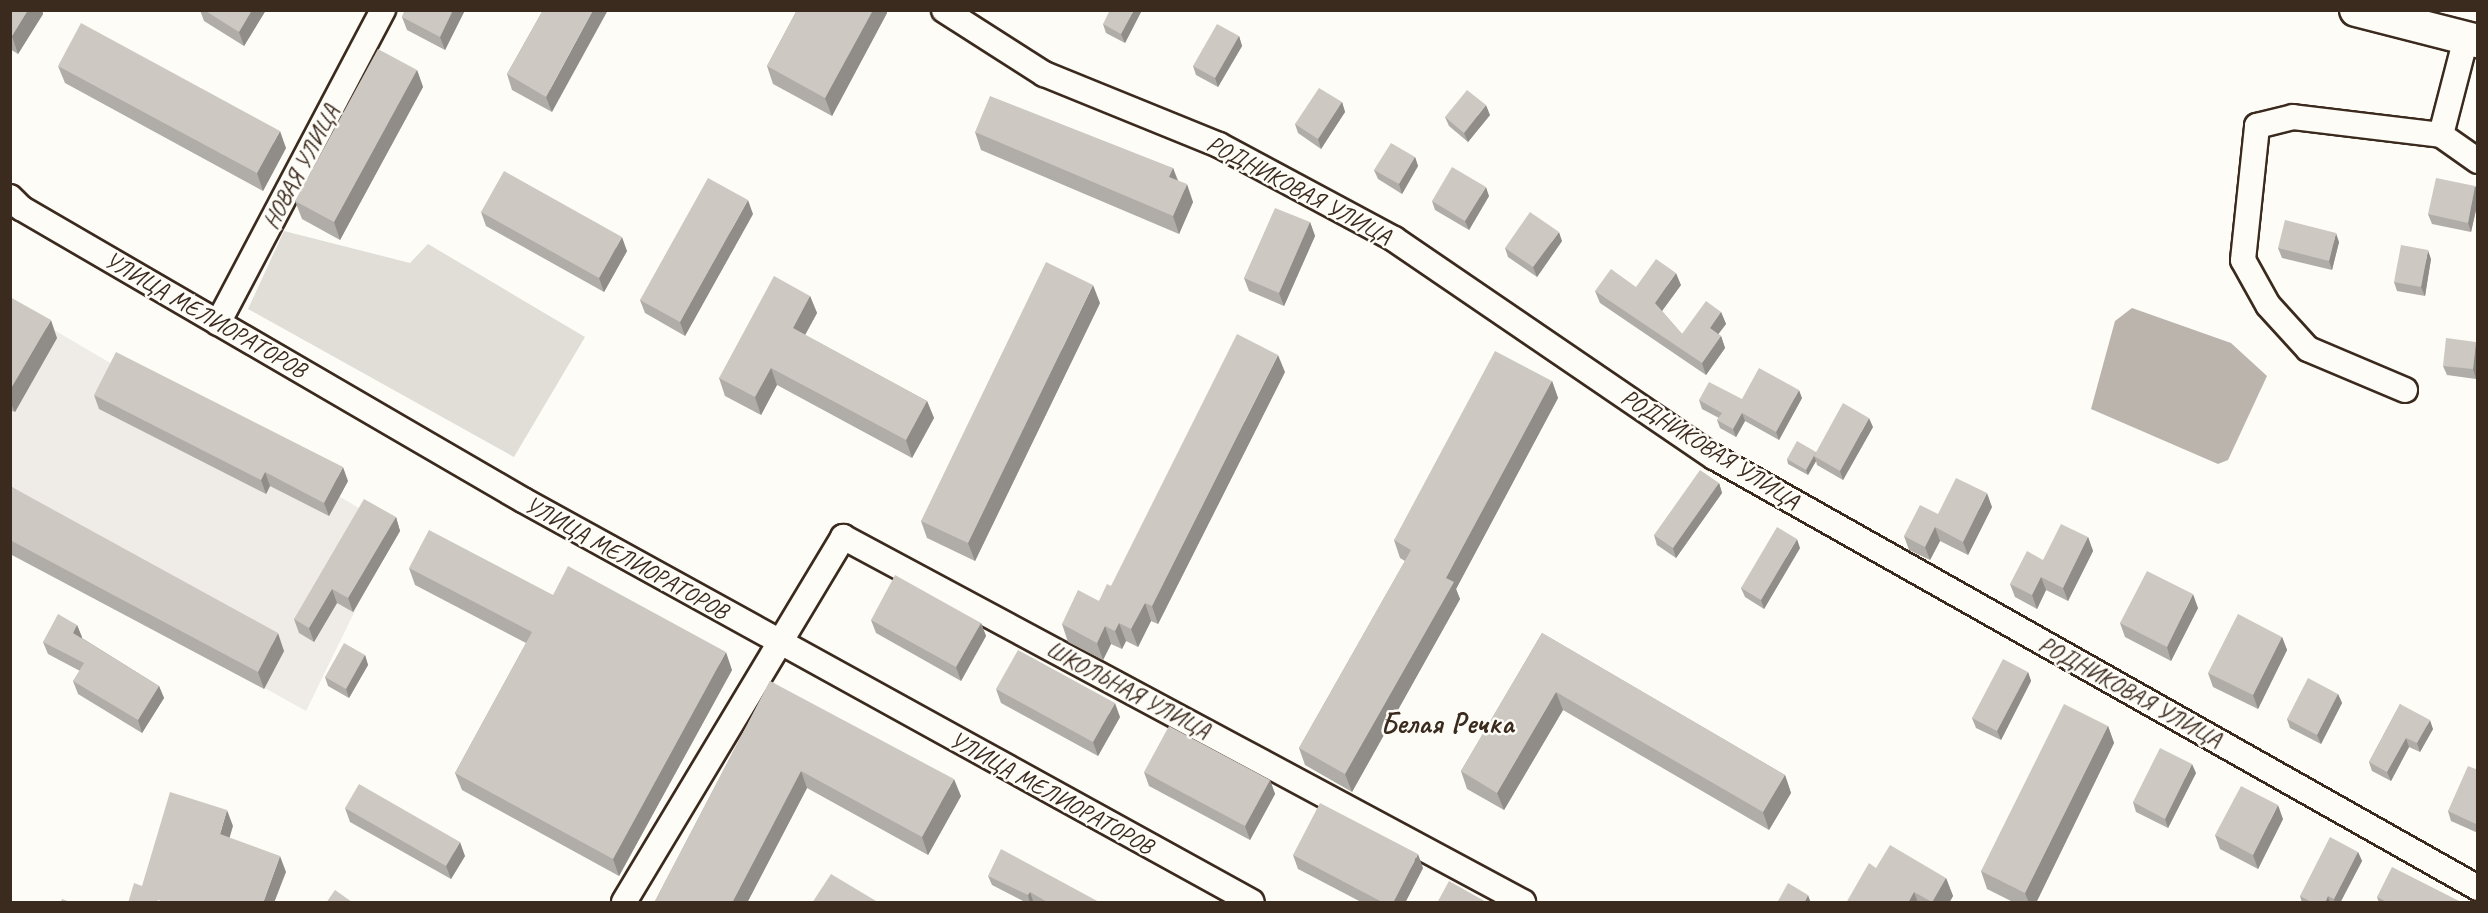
<!DOCTYPE html>
<html>
<head>
<meta charset="utf-8">
<style>
  body { margin:0 }
  #map { position:relative; width:2488px; height:913px; overflow:hidden; background:#fdfcf7; font-family:Caveat,sans-serif }
  div>[style] { position:absolute }
  .built>* { inset:0; background:#efece7 }
  .green>* { inset:0; background:#e1ded7 }
  .water>* { inset:0; background:#bbb4ad }
  .roads { filter:drop-shadow(2px 0 #3b2a1e) drop-shadow(-2px 0 #3b2a1e) drop-shadow(0 2px #3b2a1e) drop-shadow(0 -2px #3b2a1e) }
  .minor>* { height:24px; margin:-12px; padding:0 12px; transform-origin:12px; border-radius:12px; background:#fdfcf7 }
  .major>* { height:32px; margin:-16px; padding:0 16px; transform-origin:16px; border-radius:16px; background:#fdfcf7 }
  .wall>* { inset:0; background:#b0aca7 }
  .shaded-wall>* { inset:0; background:#908c88 }
  .building>* { inset:0; background:#cdc8c2 }
  span { translate:-50% -50%; white-space:nowrap; text-align:center; line-height:1.15; -webkit-text-stroke:5px #fdfcf7; paint-order:stroke }
  .street-label { font-size:24px; color:#3b2a1e }
  .district-label { font-size:30px; color:#3b2a1e; font-weight:700 }
  .frame { position:absolute; inset:0; border:12px solid #3b2a1e; pointer-events:none }
</style>
</head>
<body>
<div id="map">
  <div class="built">
    <i style="clip-path:polygon(11px 305px,395px 529px,306px 711px,11px 547px)"></i>
  </div>
  <div class="green">
    <i style="clip-path:polygon(284px 231px,410px 263px,428px 244px,585px 337px,514px 457px,248px 309px)"></i>
  </div>
  <div class="water">
    <i style="clip-path:polygon(2132px 308px,2231px 343px,2267px 376px,2228px 460px,2218px 464px,2091px 409px,2115px 321px)"></i>
  </div>
  <div class="roads">
    <div class="minor">
      <i style="left:944px;top:10px;width:119px;rotate:32.6deg"></i>
      <i style="left:1044px;top:74px;width:189px;rotate:22.1deg"></i>
      <i style="left:1219px;top:145px;width:199px;rotate:28.2deg"></i>
      <i style="left:1394px;top:239px;width:387px;rotate:34.3deg"></i>
      <i style="left:1714px;top:457px;width:877px;rotate:29.43deg"></i>
      <i style="left:2466px;top:38px;width:100px;rotate:104.5deg"></i>
      <i style="left:2441px;top:135px;width:45px;rotate:35.1deg"></i>
      <i style="left:10px;top:197px;width:16px;rotate:45deg"></i>
      <i style="left:21px;top:208px;width:581px;rotate:30.19deg"></i>
      <i style="left:523px;top:500px;width:832px;rotate:28.87deg"></i>
      <i style="left:218px;top:323px;width:354px;rotate:-62.2deg"></i>
      <i style="left:2405px;top:390px;width:105px;rotate:-157.1deg"></i>
      <i style="left:2308px;top:349px;width:59px;rotate:-132.3deg"></i>
      <i style="left:2268px;top:305px;width:51px;rotate:-119.1deg"></i>
      <i style="left:2243px;top:260px;width:135px;rotate:-84deg"></i>
      <i style="left:2257px;top:126px;width:37px;rotate:-14deg"></i>
      <i style="left:2293px;top:117px;width:149px;rotate:6.9deg"></i>
      <i style="left:624px;top:902px;width:426px;rotate:-59deg"></i>
      <i style="left:843px;top:537px;width:772px;rotate:28.23deg"></i>
    </div>
    <div class="major">
      <i style="left:2356px;top:10px;width:126px;rotate:14.3deg"></i>
    </div>
  </div>
  <div class="wall">
    <i style="clip-path:polygon(10px 10px,42px 10px,43px 14px,18px 54px,10px 49px)"></i>
    <i style="clip-path:polygon(200px 10px,266px 10px,244px 46px,204px 21px)"></i>
    <i style="clip-path:polygon(405px 10px,465px 10px,445px 50px,407px 30px,402px 17px)"></i>
    <i style="clip-path:polygon(543px 10px,552px 112px,512px 90px,507px 74px)"></i>
    <i style="clip-path:polygon(797px 10px,887px 10px,887px 13px,832px 116px,773px 84px,767px 66px)"></i>
    <i style="clip-path:polygon(1142px 10px,1125px 43px,1106px 33px,1103px 24px)"></i>
    <i style="clip-path:polygon(1239px 36px,1242px 46px,1218px 87px,1196px 75px,1193px 66px)"></i>
    <i style="clip-path:polygon(58px 66px,286px 148px,263px 191px,65px 83px)"></i>
    <i style="clip-path:polygon(417px 70px,423px 87px,340px 240px,302px 219px,295px 201px)"></i>
    <i style="clip-path:polygon(1342px 102px,1345px 112px,1321px 149px,1298px 133px,1295px 124px)"></i>
    <i style="clip-path:polygon(1490px 115px,1468px 142px,1449px 126px,1445px 117px)"></i>
    <i style="clip-path:polygon(975px 132px,1173px 168px,1178px 180px,1193px 202px,1179px 234px,981px 150px)"></i>
    <i style="clip-path:polygon(1415px 157px,1418px 166px,1402px 194px,1378px 179px,1374px 170px)"></i>
    <i style="clip-path:polygon(2475px 186px,2478px 192px,2478px 201px,2471px 232px,2432px 224px,2428px 214px)"></i>
    <i style="clip-path:polygon(1489px 196px,1469px 230px,1435px 210px,1432px 201px)"></i>
    <i style="clip-path:polygon(481px 212px,627px 251px,604px 292px,486px 226px)"></i>
    <i style="clip-path:polygon(753px 214px,685px 336px,645px 313px,640px 300px)"></i>
    <i style="clip-path:polygon(1310px 222px,1315px 236px,1284px 306px,1249px 291px,1244px 278px)"></i>
    <i style="clip-path:polygon(1562px 241px,1537px 277px,1508px 257px,1505px 248px)"></i>
    <i style="clip-path:polygon(2339px 242px,2332px 270px,2282px 258px,2278px 248px)"></i>
    <i style="clip-path:polygon(2431px 259px,2425px 296px,2397px 291px,2394px 282px)"></i>
    <i style="clip-path:polygon(1681px 285px,1662px 311px,1682px 334px,1721px 312px,1726px 324px,1718px 334px,1721px 336px,1725px 348px,1706px 375px,1600px 303px,1595px 291px,1636px 287px)"></i>
    <i style="clip-path:polygon(810px 296px,817px 313px,805px 335px,927px 401px,934px 418px,912px 458px,777px 385px,761px 415px,725px 396px,719px 378px)"></i>
    <i style="clip-path:polygon(10px 297px,57px 338px,15px 412px,10px 410px)"></i>
    <i style="clip-path:polygon(1100px 303px,975px 561px,927px 538px,921px 521px)"></i>
    <i style="clip-path:polygon(2476px 342px,2478px 347px,2478px 365px,2476px 379px,2447px 375px,2443px 366px)"></i>
    <i style="clip-path:polygon(1285px 372px,1158px 624px,1151px 621px,1138px 647px,1126px 641px,1122px 649px,1111px 644px,1103px 660px,1068px 642px,1062px 624px,1099px 601px)"></i>
    <i style="clip-path:polygon(1552px 381px,1558px 398px,1456px 589px,1460px 599px,1352px 792px,1305px 765px,1299px 748px,1405px 561px,1400px 558px,1394px 540px)"></i>
    <i style="clip-path:polygon(94px 395px,348px 481px,329px 516px,270px 486px,266px 494px,99px 409px)"></i>
    <i style="clip-path:polygon(1802px 398px,1779px 440px,1745px 421px,1736px 437px,1720px 428px,1717px 420px,1719px 418px,1702px 409px,1699px 400px)"></i>
    <i style="clip-path:polygon(1873px 427px,1843px 480px,1817px 465px,1816px 461px,1808px 475px,1788px 464px,1787px 459px,1816px 452px)"></i>
    <i style="clip-path:polygon(1719px 483px,1722px 493px,1676px 558px,1657px 545px,1654px 535px)"></i>
    <i style="clip-path:polygon(10px 486px,284px 651px,264px 689px,10px 554px)"></i>
    <i style="clip-path:polygon(1992px 507px,1968px 555px,1940px 541px,1930px 560px,1909px 550px,1904px 536px,1938px 514px)"></i>
    <i style="clip-path:polygon(396px 517px,400px 531px,353px 612px,337px 603px,314px 642px,299px 633px,294px 619px)"></i>
    <i style="clip-path:polygon(2088px 537px,2093px 551px,2068px 601px,2046px 590px,2037px 609px,2015px 597px,2010px 584px,2043px 560px)"></i>
    <i style="clip-path:polygon(1800px 548px,1764px 609px,1745px 597px,1741px 588px)"></i>
    <i style="clip-path:polygon(409px 568px,553px 595px,732px 670px,619px 876px,462px 790px,455px 773px,526px 643px,415px 585px)"></i>
    <i style="clip-path:polygon(2198px 608px,2171px 661px,2125px 637px,2120px 623px)"></i>
    <i style="clip-path:polygon(871px 620px,981px 623px,986px 636px,961px 681px,876px 633px)"></i>
    <i style="clip-path:polygon(77px 625px,82px 638px,159px 686px,164px 698px,142px 733px,78px 694px,73px 681px,80px 671px,48px 654px,43px 642px)"></i>
    <i style="clip-path:polygon(1542px 633px,1785px 775px,1791px 793px,1769px 830px,1563px 710px,1504px 810px,1467px 789px,1461px 771px)"></i>
    <i style="clip-path:polygon(2282px 637px,2287px 650px,2258px 709px,2213px 687px,2208px 673px)"></i>
    <i style="clip-path:polygon(365px 655px,368px 665px,349px 698px,328px 686px,325px 677px)"></i>
    <i style="clip-path:polygon(2028px 672px,2031px 681px,2001px 740px,1976px 728px,1972px 718px)"></i>
    <i style="clip-path:polygon(770px 681px,961px 796px,928px 855px,807px 788px,747px 903px,654px 903px)"></i>
    <i style="clip-path:polygon(996px 689px,1120px 717px,1098px 756px,1001px 703px)"></i>
    <i style="clip-path:polygon(2338px 694px,2342px 703px,2321px 744px,2290px 728px,2287px 719px)"></i>
    <i style="clip-path:polygon(2400px 704px,2433px 729px,2420px 752px,2409px 747px,2391px 781px,2372px 771px,2369px 762px)"></i>
    <i style="clip-path:polygon(2108px 726px,2114px 743px,2036px 903px,2015px 903px,1987px 889px,1981px 871px)"></i>
    <i style="clip-path:polygon(2478px 770px,2478px 833px,2451px 821px,2448px 811px)"></i>
    <i style="clip-path:polygon(1144px 772px,1270px 780px,1275px 794px,1250px 840px,1149px 786px)"></i>
    <i style="clip-path:polygon(2196px 773px,2168px 828px,2136px 812px,2133px 802px)"></i>
    <i style="clip-path:polygon(345px 808px,465px 856px,451px 879px,350px 822px)"></i>
    <i style="clip-path:polygon(2283px 819px,2258px 869px,2220px 849px,2215px 835px)"></i>
    <i style="clip-path:polygon(2358px 852px,2362px 861px,2340px 903px,2302px 903px,2300px 896px)"></i>
    <i style="clip-path:polygon(1293px 855px,1423px 868px,1405px 903px,1363px 903px,1298px 869px)"></i>
    <i style="clip-path:polygon(988px 876px,1101px 903px,1036px 903px,1033px 901px,1032px 903px,1027px 903px,992px 885px)"></i>
    <i style="clip-path:polygon(1946px 878px,1953px 896px,1949px 903px,1846px 903px)"></i>
    <i style="clip-path:polygon(2377px 897px,2463px 903px,2379px 903px)"></i>
  </div>
  <div class="shaded-wall">
    <i style="clip-path:polygon(28px 10px,42px 10px,43px 14px,18px 54px,12px 36px)"></i>
    <i style="clip-path:polygon(252px 10px,266px 10px,244px 46px,239px 32px)"></i>
    <i style="clip-path:polygon(453px 10px,465px 10px,445px 50px,440px 37px)"></i>
    <i style="clip-path:polygon(593px 10px,608px 10px,552px 112px,546px 97px)"></i>
    <i style="clip-path:polygon(873px 10px,887px 10px,887px 13px,832px 116px,825px 98px)"></i>
    <i style="clip-path:polygon(1134px 10px,1142px 10px,1125px 43px,1121px 34px)"></i>
    <i style="clip-path:polygon(1239px 36px,1242px 46px,1218px 87px,1215px 78px)"></i>
    <i style="clip-path:polygon(417px 70px,423px 87px,340px 240px,334px 222px)"></i>
    <i style="clip-path:polygon(1342px 102px,1345px 112px,1321px 149px,1318px 139px)"></i>
    <i style="clip-path:polygon(1486px 105px,1490px 115px,1468px 142px,1464px 133px)"></i>
    <i style="clip-path:polygon(280px 131px,286px 148px,263px 191px,257px 173px)"></i>
    <i style="clip-path:polygon(1415px 157px,1418px 166px,1402px 194px,1399px 184px)"></i>
    <i style="clip-path:polygon(1173px 168px,1179px 185px,1169px 177px)"></i>
    <i style="clip-path:polygon(1187px 184px,1193px 202px,1179px 234px,1173px 216px)"></i>
    <i style="clip-path:polygon(2475px 186px,2478px 192px,2478px 201px,2471px 232px,2468px 223px)"></i>
    <i style="clip-path:polygon(1486px 187px,1489px 196px,1469px 230px,1465px 221px)"></i>
    <i style="clip-path:polygon(748px 200px,753px 214px,685px 336px,680px 322px)"></i>
    <i style="clip-path:polygon(1310px 222px,1315px 236px,1284px 306px,1279px 293px)"></i>
    <i style="clip-path:polygon(1559px 232px,1562px 241px,1537px 277px,1533px 267px)"></i>
    <i style="clip-path:polygon(2336px 233px,2339px 242px,2332px 270px,2329px 261px)"></i>
    <i style="clip-path:polygon(622px 237px,627px 251px,604px 292px,599px 278px)"></i>
    <i style="clip-path:polygon(2428px 250px,2431px 259px,2425px 296px,2421px 287px)"></i>
    <i style="clip-path:polygon(1676px 273px,1681px 285px,1659px 315px,1655px 303px)"></i>
    <i style="clip-path:polygon(1093px 285px,1100px 303px,975px 561px,968px 543px)"></i>
    <i style="clip-path:polygon(810px 296px,817px 313px,799px 346px,793px 328px)"></i>
    <i style="clip-path:polygon(1721px 312px,1726px 324px,1714px 340px,1710px 328px)"></i>
    <i style="clip-path:polygon(51px 320px,57px 338px,15px 412px,10px 401px,10px 390px)"></i>
    <i style="clip-path:polygon(1721px 336px,1725px 348px,1706px 375px,1702px 363px)"></i>
    <i style="clip-path:polygon(2476px 342px,2478px 347px,2478px 365px,2476px 379px,2473px 369px)"></i>
    <i style="clip-path:polygon(1278px 355px,1285px 372px,1158px 624px,1152px 606px)"></i>
    <i style="clip-path:polygon(771px 368px,777px 385px,761px 415px,755px 397px)"></i>
    <i style="clip-path:polygon(1552px 381px,1558px 398px,1456px 589px,1460px 599px,1352px 792px,1345px 774px,1446px 578px)"></i>
    <i style="clip-path:polygon(1799px 390px,1802px 398px,1779px 440px,1776px 432px)"></i>
    <i style="clip-path:polygon(927px 401px,934px 418px,912px 458px,906px 440px)"></i>
    <i style="clip-path:polygon(1742px 413px,1745px 421px,1736px 437px,1733px 429px)"></i>
    <i style="clip-path:polygon(1869px 418px,1873px 427px,1843px 480px,1840px 471px)"></i>
    <i style="clip-path:polygon(1814px 456px,1816px 461px,1808px 475px,1806px 470px)"></i>
    <i style="clip-path:polygon(343px 467px,348px 481px,329px 516px,324px 503px)"></i>
    <i style="clip-path:polygon(265px 472px,270px 486px,266px 494px,261px 480px)"></i>
    <i style="clip-path:polygon(1719px 483px,1722px 493px,1676px 558px,1673px 548px)"></i>
    <i style="clip-path:polygon(1987px 493px,1992px 507px,1968px 555px,1963px 542px)"></i>
    <i style="clip-path:polygon(396px 517px,400px 531px,353px 612px,348px 598px)"></i>
    <i style="clip-path:polygon(1935px 527px,1940px 541px,1930px 560px,1925px 547px)"></i>
    <i style="clip-path:polygon(2088px 537px,2093px 551px,2068px 601px,2063px 588px)"></i>
    <i style="clip-path:polygon(1797px 539px,1800px 548px,1764px 609px,1761px 600px)"></i>
    <i style="clip-path:polygon(2041px 577px,2046px 590px,2037px 609px,2032px 595px)"></i>
    <i style="clip-path:polygon(332px 589px,337px 603px,314px 642px,309px 628px)"></i>
    <i style="clip-path:polygon(2193px 594px,2198px 608px,2171px 661px,2167px 647px)"></i>
    <i style="clip-path:polygon(1145px 603px,1151px 621px,1138px 647px,1131px 629px)"></i>
    <i style="clip-path:polygon(981px 623px,986px 636px,961px 681px,956px 667px)"></i>
    <i style="clip-path:polygon(1119px 623px,1126px 641px,1122px 649px,1115px 631px)"></i>
    <i style="clip-path:polygon(77px 625px,82px 637px,78px 645px,73px 633px)"></i>
    <i style="clip-path:polygon(1105px 626px,1111px 644px,1103px 660px,1097px 643px)"></i>
    <i style="clip-path:polygon(278px 633px,284px 651px,264px 689px,258px 672px)"></i>
    <i style="clip-path:polygon(2282px 637px,2287px 650px,2258px 709px,2253px 695px)"></i>
    <i style="clip-path:polygon(726px 652px,732px 670px,619px 876px,613px 859px)"></i>
    <i style="clip-path:polygon(365px 655px,368px 665px,349px 698px,346px 689px)"></i>
    <i style="clip-path:polygon(2028px 672px,2031px 681px,2001px 740px,1997px 731px)"></i>
    <i style="clip-path:polygon(159px 686px,164px 698px,142px 733px,138px 720px)"></i>
    <i style="clip-path:polygon(1556px 692px,1563px 710px,1504px 810px,1497px 793px)"></i>
    <i style="clip-path:polygon(2338px 694px,2342px 703px,2321px 744px,2317px 735px)"></i>
    <i style="clip-path:polygon(1115px 703px,1120px 717px,1098px 756px,1093px 742px)"></i>
    <i style="clip-path:polygon(2430px 720px,2433px 729px,2420px 752px,2417px 743px)"></i>
    <i style="clip-path:polygon(2108px 726px,2114px 743px,2036px 903px,2029px 903px,2025px 893px)"></i>
    <i style="clip-path:polygon(2406px 738px,2409px 747px,2391px 781px,2387px 772px)"></i>
    <i style="clip-path:polygon(2192px 764px,2196px 773px,2168px 828px,2165px 819px)"></i>
    <i style="clip-path:polygon(801px 771px,807px 788px,747px 903px,732px 903px)"></i>
    <i style="clip-path:polygon(1785px 775px,1791px 793px,1769px 830px,1763px 812px)"></i>
    <i style="clip-path:polygon(954px 779px,961px 796px,928px 855px,922px 837px)"></i>
    <i style="clip-path:polygon(1270px 780px,1275px 794px,1250px 840px,1245px 826px)"></i>
    <i style="clip-path:polygon(2278px 805px,2283px 819px,2258px 869px,2253px 855px)"></i>
    <i style="clip-path:polygon(227px 810px,233px 826px,226px 850px,220px 834px)"></i>
    <i style="clip-path:polygon(460px 842px,465px 856px,451px 879px,446px 866px)"></i>
    <i style="clip-path:polygon(2358px 852px,2362px 861px,2340px 903px,2335px 903px,2334px 899px)"></i>
    <i style="clip-path:polygon(1418px 854px,1423px 868px,1405px 903px,1393px 903px)"></i>
    <i style="clip-path:polygon(280px 856px,286px 872px,274px 903px,263px 903px)"></i>
    <i style="clip-path:polygon(1946px 878px,1953px 896px,1949px 903px,1932px 903px)"></i>
    <i style="clip-path:polygon(1030px 892px,1033px 901px,1032px 903px,1030px 903px,1028px 895px)"></i>
    <i style="clip-path:polygon(1914px 892px,1918px 903px,1908px 903px)"></i>
    <i style="clip-path:polygon(1808px 895px,1811px 903px,1804px 903px)"></i>
    <i style="clip-path:polygon(2328px 896px,2330px 903px,2325px 903px)"></i>
  </div>
  <div class="building">
    <i style="clip-path:polygon(10px 10px,28px 10px,12px 36px,10px 35px)"></i>
    <i style="clip-path:polygon(204px 10px,252px 10px,239px 32px)"></i>
    <i style="clip-path:polygon(405px 10px,453px 10px,440px 37px,402px 17px)"></i>
    <i style="clip-path:polygon(543px 10px,593px 10px,546px 97px,507px 74px)"></i>
    <i style="clip-path:polygon(797px 10px,873px 10px,825px 98px,767px 66px)"></i>
    <i style="clip-path:polygon(1110px 10px,1134px 10px,1121px 34px,1103px 24px)"></i>
    <i style="clip-path:polygon(81px 23px,280px 131px,257px 173px,58px 66px)"></i>
    <i style="clip-path:polygon(1217px 24px,1239px 36px,1215px 78px,1193px 66px)"></i>
    <i style="clip-path:polygon(378px 49px,417px 70px,334px 222px,295px 201px)"></i>
    <i style="clip-path:polygon(1319px 88px,1342px 102px,1318px 139px,1295px 124px)"></i>
    <i style="clip-path:polygon(1467px 90px,1486px 105px,1464px 133px,1445px 117px)"></i>
    <i style="clip-path:polygon(990px 96px,1173px 168px,1169px 177px,1187px 184px,1173px 216px,975px 132px)"></i>
    <i style="clip-path:polygon(1391px 143px,1415px 157px,1399px 184px,1374px 170px)"></i>
    <i style="clip-path:polygon(1452px 167px,1486px 187px,1465px 221px,1432px 201px)"></i>
    <i style="clip-path:polygon(504px 171px,622px 237px,599px 278px,481px 212px)"></i>
    <i style="clip-path:polygon(708px 178px,748px 200px,680px 322px,640px 300px)"></i>
    <i style="clip-path:polygon(2436px 178px,2475px 186px,2468px 223px,2428px 214px)"></i>
    <i style="clip-path:polygon(1275px 208px,1310px 222px,1279px 293px,1244px 278px)"></i>
    <i style="clip-path:polygon(1530px 212px,1559px 232px,1533px 267px,1505px 248px)"></i>
    <i style="clip-path:polygon(2285px 220px,2336px 233px,2329px 261px,2278px 248px)"></i>
    <i style="clip-path:polygon(2401px 245px,2428px 250px,2421px 287px,2394px 282px)"></i>
    <i style="clip-path:polygon(1656px 259px,1676px 273px,1655px 303px,1682px 334px,1706px 301px,1721px 312px,1710px 328px,1721px 336px,1702px 363px,1595px 291px,1611px 269px,1636px 287px)"></i>
    <i style="clip-path:polygon(1046px 262px,1093px 285px,968px 543px,921px 521px)"></i>
    <i style="clip-path:polygon(774px 276px,810px 296px,793px 328px,927px 401px,906px 440px,771px 368px,755px 397px,719px 378px)"></i>
    <i style="clip-path:polygon(10px 297px,51px 320px,10px 390px)"></i>
    <i style="clip-path:polygon(1237px 334px,1278px 355px,1152px 606px,1145px 603px,1131px 629px,1119px 623px,1115px 631px,1105px 626px,1097px 643px,1062px 624px,1078px 590px,1099px 601px,1107px 584px,1111px 586px)"></i>
    <i style="clip-path:polygon(2446px 338px,2476px 342px,2473px 369px,2443px 366px)"></i>
    <i style="clip-path:polygon(1495px 351px,1552px 381px,1446px 578px,1454px 582px,1345px 774px,1299px 748px,1411px 550px,1394px 540px)"></i>
    <i style="clip-path:polygon(116px 352px,343px 467px,324px 503px,265px 472px,261px 480px,94px 395px)"></i>
    <i style="clip-path:polygon(1759px 368px,1799px 390px,1776px 432px,1742px 413px,1733px 429px,1717px 420px,1722px 413px,1699px 400px,1709px 382px,1742px 399px)"></i>
    <i style="clip-path:polygon(1843px 403px,1869px 418px,1840px 471px,1814px 456px)"></i>
    <i style="clip-path:polygon(1797px 441px,1816px 452px,1806px 470px,1787px 459px)"></i>
    <i style="clip-path:polygon(1700px 470px,1719px 483px,1673px 548px,1654px 535px)"></i>
    <i style="clip-path:polygon(1956px 478px,1987px 493px,1963px 542px,1935px 527px,1925px 547px,1904px 536px,1920px 505px,1938px 514px)"></i>
    <i style="clip-path:polygon(10px 486px,278px 633px,258px 672px,10px 540px)"></i>
    <i style="clip-path:polygon(364px 499px,396px 517px,348px 598px,332px 589px,309px 628px,294px 619px)"></i>
    <i style="clip-path:polygon(2061px 524px,2088px 537px,2063px 588px,2041px 577px,2032px 595px,2010px 584px,2027px 551px,2043px 560px)"></i>
    <i style="clip-path:polygon(1777px 527px,1797px 539px,1761px 600px,1741px 588px)"></i>
    <i style="clip-path:polygon(429px 530px,553px 595px,568px 566px,726px 652px,613px 859px,455px 773px,532px 632px,409px 568px)"></i>
    <i style="clip-path:polygon(2147px 571px,2193px 594px,2167px 647px,2120px 623px)"></i>
    <i style="clip-path:polygon(895px 575px,981px 623px,956px 667px,871px 620px)"></i>
    <i style="clip-path:polygon(58px 614px,77px 625px,73px 633px,159px 686px,138px 720px,73px 681px,84px 663px,43px 642px)"></i>
    <i style="clip-path:polygon(2238px 614px,2282px 637px,2253px 695px,2208px 673px)"></i>
    <i style="clip-path:polygon(1542px 633px,1785px 775px,1763px 812px,1556px 692px,1497px 793px,1461px 771px)"></i>
    <i style="clip-path:polygon(344px 643px,365px 655px,346px 689px,325px 677px)"></i>
    <i style="clip-path:polygon(1018px 650px,1115px 703px,1093px 742px,996px 689px)"></i>
    <i style="clip-path:polygon(2003px 659px,2028px 672px,1997px 731px,1972px 718px)"></i>
    <i style="clip-path:polygon(2308px 678px,2338px 694px,2317px 735px,2287px 719px)"></i>
    <i style="clip-path:polygon(770px 681px,954px 779px,922px 837px,801px 771px,732px 903px,654px 903px)"></i>
    <i style="clip-path:polygon(2064px 704px,2108px 726px,2025px 893px,1981px 871px)"></i>
    <i style="clip-path:polygon(2400px 704px,2430px 720px,2417px 743px,2406px 738px,2387px 772px,2369px 762px)"></i>
    <i style="clip-path:polygon(1169px 726px,1270px 780px,1245px 826px,1144px 772px)"></i>
    <i style="clip-path:polygon(2160px 748px,2192px 764px,2165px 819px,2133px 802px)"></i>
    <i style="clip-path:polygon(2468px 766px,2478px 770px,2478px 825px,2448px 811px)"></i>
    <i style="clip-path:polygon(359px 784px,460px 842px,446px 866px,345px 808px)"></i>
    <i style="clip-path:polygon(2241px 786px,2278px 805px,2253px 855px,2215px 835px)"></i>
    <i style="clip-path:polygon(170px 792px,227px 810px,220px 834px,280px 856px,263px 903px,166px 903px,158px 900px,157px 903px,128px 903px,134px 883px,142px 886px)"></i>
    <i style="clip-path:polygon(1320px 803px,1418px 854px,1393px 903px,1384px 903px,1293px 855px)"></i>
    <i style="clip-path:polygon(2330px 837px,2358px 852px,2334px 899px,2328px 896px,2325px 903px,2313px 903px,2300px 896px)"></i>
    <i style="clip-path:polygon(1890px 845px,1946px 878px,1932px 902px,1914px 892px,1908px 903px,1846px 903px,1869px 863px,1876px 868px)"></i>
    <i style="clip-path:polygon(1001px 849px,1101px 903px,1049px 903px,1030px 892px,1028px 895px,988px 876px)"></i>
    <i style="clip-path:polygon(2392px 867px,2463px 903px,2389px 903px,2377px 897px)"></i>
    <i style="clip-path:polygon(831px 874px,876px 901px,875px 903px,812px 903px)"></i>
    <i style="clip-path:polygon(1449px 881px,1488px 903px,1437px 903px)"></i>
    <i style="clip-path:polygon(1788px 883px,1808px 895px,1804px 903px,1777px 903px)"></i>
    <i style="clip-path:polygon(335px 890px,352px 902px,352px 903px,326px 903px)"></i>
    <i style="clip-path:polygon(62px 899px,73px 903px,60px 903px)"></i>
  </div>
  <div class="street-label">
    <span style="left:301px;top:167px;rotate:-62deg">НОВАЯ УЛИЦА</span>
    <span style="left:1299px;top:190px;rotate:28deg">РОДНИКОВАЯ УЛИЦА</span>
    <span style="left:205px;top:315px;rotate:30deg">УЛИЦА МЕЛИОРАТОРОВ</span>
    <span style="left:1710px;top:449px;rotate:32deg">РОДНИКОВАЯ УЛИЦА</span>
    <span style="left:626px;top:558px;rotate:29deg">УЛИЦА МЕЛИОРАТОРОВ</span>
    <span style="left:1128px;top:690px;rotate:28deg">ШКОЛЬНАЯ УЛИЦА</span>
    <span style="left:2130px;top:692px;rotate:29deg">РОДНИКОВАЯ УЛИЦА</span>
    <span style="left:1051px;top:793px;rotate:29deg">УЛИЦА МЕЛИОРАТОРОВ</span>
  </div>
  <div class="district-label">
    <span style="left:1447px;top:723px">Белая Речка</span>
  </div>
  <div class="frame"></div>
</div>
</body>
</html>
